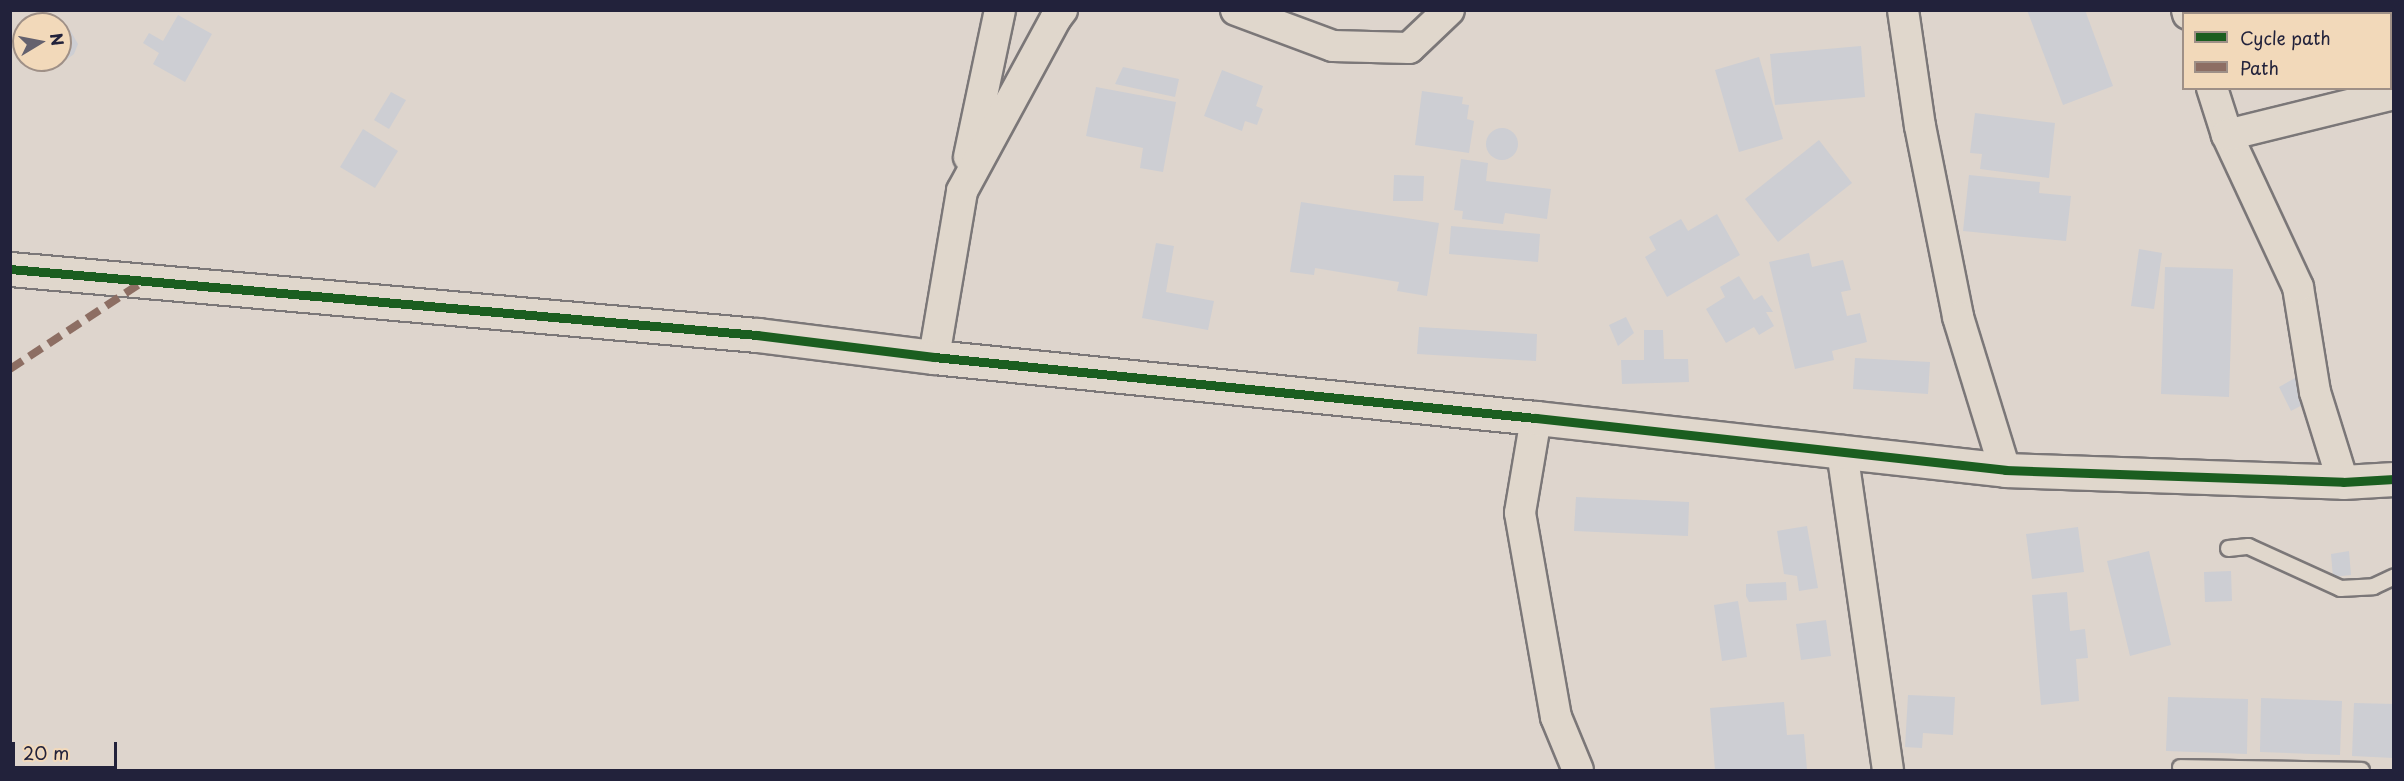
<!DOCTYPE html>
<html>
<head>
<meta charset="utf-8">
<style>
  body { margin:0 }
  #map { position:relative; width:2404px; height:781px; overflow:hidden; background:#ded5cd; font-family:"Playpen Sans",sans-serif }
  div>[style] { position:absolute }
  .building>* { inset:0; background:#cdced3 }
  .round { border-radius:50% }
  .roads { filter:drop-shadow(2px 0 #7b7778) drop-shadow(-2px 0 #7b7778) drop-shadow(0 2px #7b7778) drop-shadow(0 -2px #7b7778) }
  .lane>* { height:15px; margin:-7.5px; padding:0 7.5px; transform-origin:7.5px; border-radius:7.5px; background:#e0d7cc }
  .street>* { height:30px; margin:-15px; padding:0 15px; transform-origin:15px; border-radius:15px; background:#e0d7cc }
  .secondary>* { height:33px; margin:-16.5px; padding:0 16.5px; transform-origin:16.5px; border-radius:16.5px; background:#e0d7cc }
  .quiet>* { height:8px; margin-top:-4px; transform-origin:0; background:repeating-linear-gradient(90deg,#8d6e63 0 15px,transparent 0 23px) }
  .cycleway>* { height:9px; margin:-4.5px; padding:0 4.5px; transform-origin:4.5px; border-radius:4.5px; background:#1b5e20 }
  span { translate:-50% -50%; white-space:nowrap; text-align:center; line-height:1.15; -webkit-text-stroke:5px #f2d9ba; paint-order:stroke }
  .frame { position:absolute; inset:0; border:12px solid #22223b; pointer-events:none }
  .legend { position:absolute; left:2182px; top:12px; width:210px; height:78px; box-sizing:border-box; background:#f2d9ba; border:2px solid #9f9087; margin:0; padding:8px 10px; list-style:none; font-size:18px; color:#22223b }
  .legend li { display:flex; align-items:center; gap:12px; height:30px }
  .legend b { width:30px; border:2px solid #9f9087 }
  .north { position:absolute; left:12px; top:12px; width:60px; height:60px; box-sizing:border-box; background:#f2d9ba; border:2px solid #9f9087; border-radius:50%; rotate:80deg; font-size:16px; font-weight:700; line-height:24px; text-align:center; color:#22223b }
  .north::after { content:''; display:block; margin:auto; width:21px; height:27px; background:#64616e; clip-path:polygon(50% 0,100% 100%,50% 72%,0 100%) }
  .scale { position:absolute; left:12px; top:742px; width:105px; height:27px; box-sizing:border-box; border:3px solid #22223b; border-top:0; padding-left:8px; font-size:18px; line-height:21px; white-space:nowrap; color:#22223b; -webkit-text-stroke:4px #f2d9ba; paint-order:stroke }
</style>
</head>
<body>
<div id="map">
  <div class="building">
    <i style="clip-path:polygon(2027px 10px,2085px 10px,2113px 86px,2063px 105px)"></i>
    <i style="clip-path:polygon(178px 15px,212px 34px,185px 82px,153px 64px,159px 53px,143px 43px,149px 33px,163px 41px)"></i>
    <i style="clip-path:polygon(60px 27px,70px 30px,78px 44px,74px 54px,66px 60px,60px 61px)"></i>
    <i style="clip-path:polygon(1861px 46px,1865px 97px,1775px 105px,1770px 54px)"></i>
    <i style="clip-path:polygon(1759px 57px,1783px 139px,1739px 152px,1715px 70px)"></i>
    <i style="clip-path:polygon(1123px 67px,1179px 79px,1175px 97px,1115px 84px)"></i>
    <i style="clip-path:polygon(1222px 70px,1263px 86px,1256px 106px,1263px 109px,1257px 125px,1245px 121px,1242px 131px,1204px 116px)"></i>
    <i style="clip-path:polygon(1096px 87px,1176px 102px,1163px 172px,1140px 168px,1143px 148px,1086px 136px)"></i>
    <i style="clip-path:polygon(1422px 91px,1463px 97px,1462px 104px,1469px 105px,1467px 119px,1474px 121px,1469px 153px,1415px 145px)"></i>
    <i style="clip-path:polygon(391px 92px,406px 100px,389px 129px,374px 120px)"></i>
    <i style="clip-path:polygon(1975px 113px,2055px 123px,2049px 178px,1980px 169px,1982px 154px,1970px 153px)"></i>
    <i class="round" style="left:1486px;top:128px;width:32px;height:32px"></i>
    <i style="clip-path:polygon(363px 129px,398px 151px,375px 188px,340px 167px)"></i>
    <i style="clip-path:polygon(1819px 140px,1852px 183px,1778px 242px,1745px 199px)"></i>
    <i style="clip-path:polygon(1461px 159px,1488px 163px,1486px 181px,1551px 189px,1547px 219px,1505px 213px,1503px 224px,1462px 219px,1463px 211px,1454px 210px)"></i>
    <i style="clip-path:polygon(1394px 175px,1424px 176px,1423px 201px,1393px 201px)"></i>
    <i style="clip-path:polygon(1969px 175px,2040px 182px,2039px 193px,2071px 196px,2066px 241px,1963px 231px)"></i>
    <i style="clip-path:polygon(1301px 202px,1439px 223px,1427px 296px,1397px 291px,1399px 282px,1315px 268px,1314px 275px,1290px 272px)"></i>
    <i style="clip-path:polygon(1717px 214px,1740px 255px,1667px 297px,1645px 257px,1656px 250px,1649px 237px,1681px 219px,1688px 231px)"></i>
    <i style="clip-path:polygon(1451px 226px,1540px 234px,1538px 262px,1449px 254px)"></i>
    <i style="clip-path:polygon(1156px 243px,1174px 246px,1166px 292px,1214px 301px,1208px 330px,1142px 318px)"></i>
    <i style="clip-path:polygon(2139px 249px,2162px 253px,2154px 309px,2131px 306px)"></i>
    <i style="clip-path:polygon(1809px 253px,1812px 267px,1843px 260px,1851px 290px,1841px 292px,1847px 316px,1860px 313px,1867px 342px,1832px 351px,1834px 360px,1795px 369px,1769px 262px)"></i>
    <i style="clip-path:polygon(2165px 267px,2233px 269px,2229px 397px,2161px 394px)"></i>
    <i style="clip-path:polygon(1739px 276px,1754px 300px,1762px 295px,1773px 312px,1766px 312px,1774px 326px,1759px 335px,1754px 327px,1726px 343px,1706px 309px,1725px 297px,1720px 287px)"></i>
    <i style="clip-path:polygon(1626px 317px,1634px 333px,1618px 346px,1609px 325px)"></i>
    <i style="clip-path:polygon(1419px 327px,1537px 334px,1536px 361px,1417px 354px)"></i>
    <i style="clip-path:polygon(1644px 330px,1663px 330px,1664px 359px,1688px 359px,1689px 382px,1622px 384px,1621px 360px,1644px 360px)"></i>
    <i style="clip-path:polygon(1855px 358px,1930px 362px,1928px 394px,1853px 389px)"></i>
    <i style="clip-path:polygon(2295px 378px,2308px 402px,2291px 411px,2279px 387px)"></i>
    <i style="clip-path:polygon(1576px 497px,1689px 502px,1688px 536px,1574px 531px)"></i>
    <i style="clip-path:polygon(1807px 526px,1818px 588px,1799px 591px,1797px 576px,1784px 574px,1777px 531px)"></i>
    <i style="clip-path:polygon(2078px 527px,2084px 572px,2032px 579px,2026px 534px)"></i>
    <i style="clip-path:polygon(2149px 551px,2171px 645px,2130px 656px,2107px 561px)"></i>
    <i style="clip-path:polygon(2349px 551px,2351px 575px,2333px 577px,2331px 554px)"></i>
    <i style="clip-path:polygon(2231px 571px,2232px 601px,2205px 602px,2204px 572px)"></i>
    <i style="clip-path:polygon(1786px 582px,1787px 600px,1749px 602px,1746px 596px,1746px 584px)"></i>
    <i style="clip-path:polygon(2067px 592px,2070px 631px,2085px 629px,2088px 658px,2076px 659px,2079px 701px,2041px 705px,2032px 595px)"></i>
    <i style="clip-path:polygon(1738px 601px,1747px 657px,1722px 661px,1714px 605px)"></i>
    <i style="clip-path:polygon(1826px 620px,1831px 656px,1801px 660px,1796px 624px)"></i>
    <i style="clip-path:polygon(1908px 695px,1955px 697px,1953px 735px,1923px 733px,1922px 748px,1905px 747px)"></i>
    <i style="clip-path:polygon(2168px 697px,2248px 699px,2247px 754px,2166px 751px)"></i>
    <i style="clip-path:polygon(2261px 698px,2342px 701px,2340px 755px,2260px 752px)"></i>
    <i style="clip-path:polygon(1784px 702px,1787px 735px,1804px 734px,1807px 770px,1715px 770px,1710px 708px)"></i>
    <i style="clip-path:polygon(2354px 703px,2394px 704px,2394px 758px,2352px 756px)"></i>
  </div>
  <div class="roads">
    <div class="lane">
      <i style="left:2228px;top:548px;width:20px;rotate:-6deg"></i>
      <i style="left:2248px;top:546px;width:101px;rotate:24.5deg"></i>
      <i style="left:2340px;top:588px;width:33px;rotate:-3deg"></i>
      <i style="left:2373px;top:586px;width:23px;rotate:-25deg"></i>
      <i style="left:2180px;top:767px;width:181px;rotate:0.9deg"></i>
    </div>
    <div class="street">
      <i style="left:1236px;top:10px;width:103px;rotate:20.4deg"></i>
      <i style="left:1333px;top:46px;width:76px;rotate:1.5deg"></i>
      <i style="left:1409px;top:48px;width:55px;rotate:-43.5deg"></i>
      <i style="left:1903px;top:10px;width:117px;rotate:81.7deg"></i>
      <i style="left:1920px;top:126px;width:195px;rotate:78.7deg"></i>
      <i style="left:1958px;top:317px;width:160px;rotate:72.9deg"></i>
      <i style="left:2187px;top:10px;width:4px;rotate:76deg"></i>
      <i style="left:2212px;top:88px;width:49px;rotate:72.3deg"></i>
      <i style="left:969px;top:157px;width:150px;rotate:-78.1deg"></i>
      <i style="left:934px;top:357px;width:168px;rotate:-80.4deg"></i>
      <i style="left:962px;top:191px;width:197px;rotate:-61.5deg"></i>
      <i style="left:1056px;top:18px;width:10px;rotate:-53deg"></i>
      <i style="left:1536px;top:418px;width:96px;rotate:99.6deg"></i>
      <i style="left:1520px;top:513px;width:207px;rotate:80deg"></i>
      <i style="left:1556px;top:717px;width:57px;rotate:67.5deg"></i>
      <i style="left:1842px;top:451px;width:322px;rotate:81.8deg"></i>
      <i style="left:2343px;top:482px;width:94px;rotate:-107.3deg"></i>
      <i style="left:2315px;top:392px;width:106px;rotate:-99.2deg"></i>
      <i style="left:2298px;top:287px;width:168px;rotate:-115deg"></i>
      <i style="left:2227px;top:135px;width:172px;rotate:-13.8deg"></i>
    </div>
    <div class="secondary">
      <i style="left:10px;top:269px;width:750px;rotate:5.05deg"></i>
      <i style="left:757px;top:335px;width:178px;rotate:7.1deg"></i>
      <i style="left:934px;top:357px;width:605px;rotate:5.79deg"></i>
      <i style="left:1536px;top:418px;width:472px;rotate:6.3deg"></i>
      <i style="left:2005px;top:470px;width:338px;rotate:2deg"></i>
      <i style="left:2343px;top:482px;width:51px;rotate:-3.4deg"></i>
    </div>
  </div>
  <div class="quiet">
    <i style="left:10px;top:369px;width:160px;rotate:-33.3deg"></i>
  </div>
  <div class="cycleway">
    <i style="left:10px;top:269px;width:750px;rotate:5.05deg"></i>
    <i style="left:757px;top:335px;width:178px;rotate:7.1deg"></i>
    <i style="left:934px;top:357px;width:605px;rotate:5.79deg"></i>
    <i style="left:1536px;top:418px;width:472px;rotate:6.3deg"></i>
    <i style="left:2005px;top:470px;width:338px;rotate:2deg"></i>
    <i style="left:2343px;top:482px;width:51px;rotate:-3.4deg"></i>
  </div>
  <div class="frame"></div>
  <ul class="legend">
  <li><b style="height:8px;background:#1b5e20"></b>Cycle path</li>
  <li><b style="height:8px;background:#8d6e63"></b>Path</li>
  </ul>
  <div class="north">N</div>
  <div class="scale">20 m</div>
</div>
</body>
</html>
